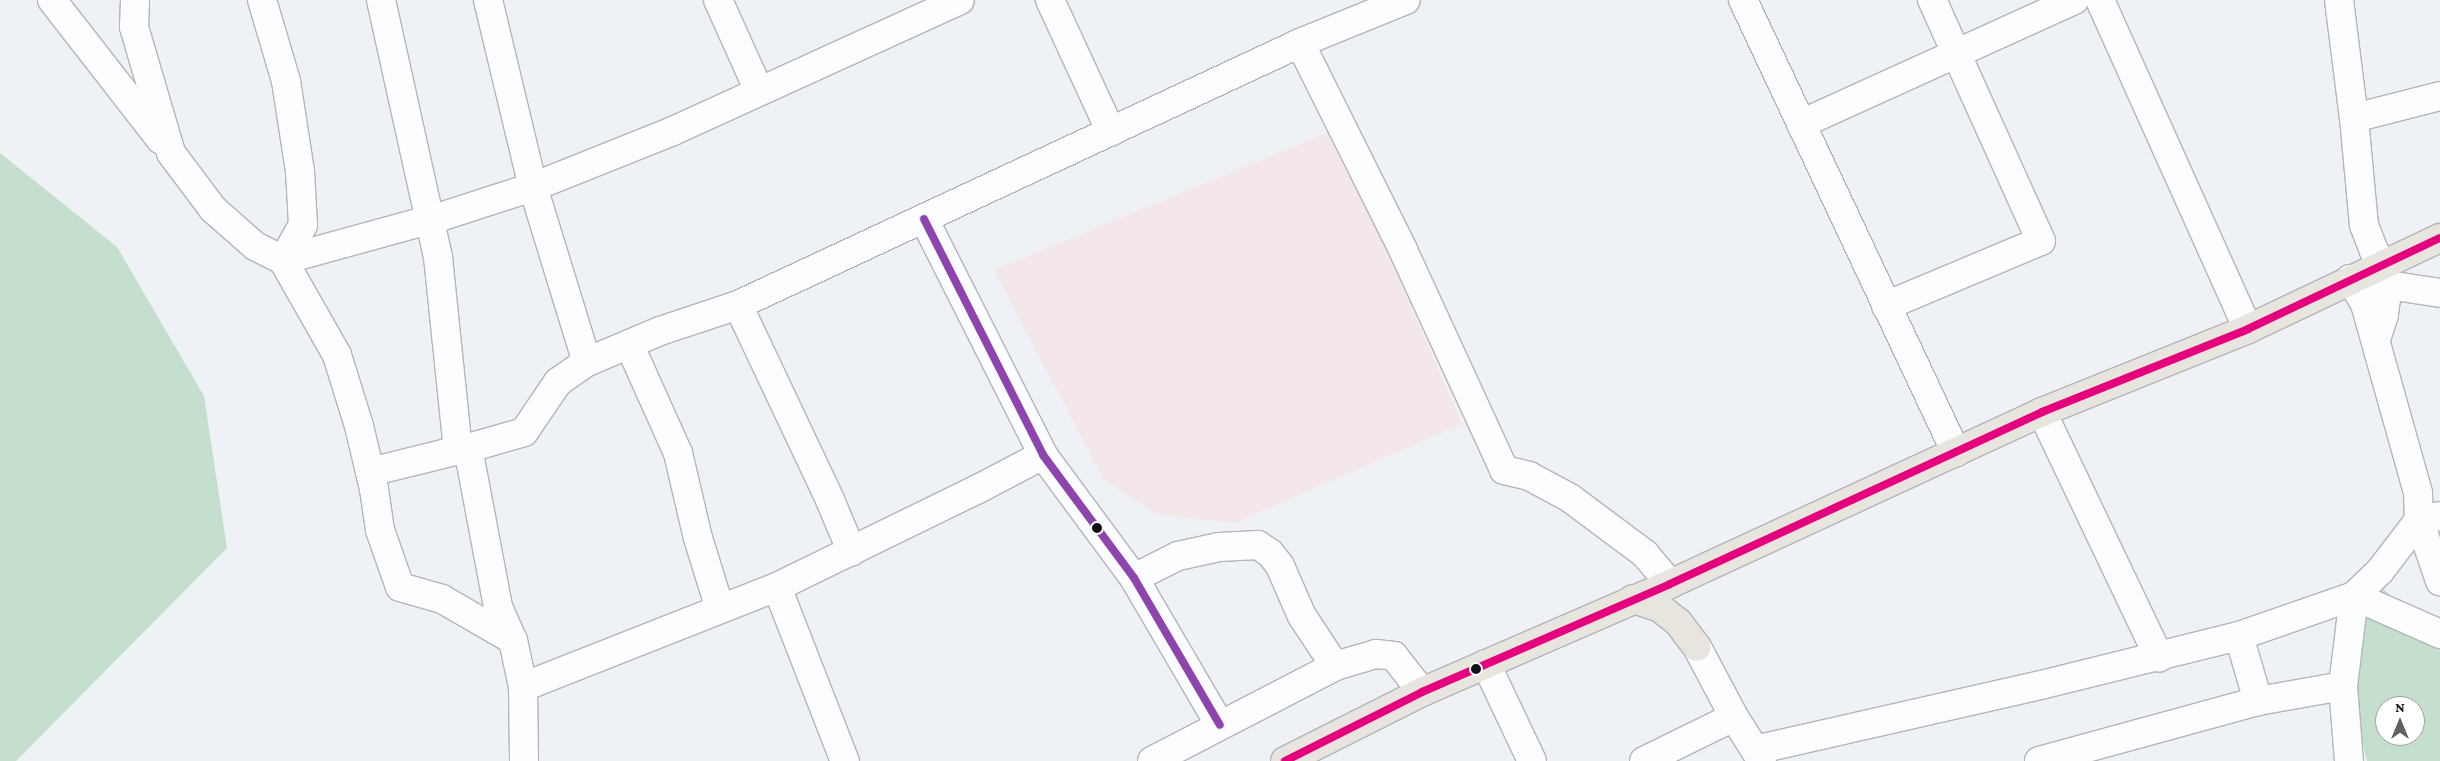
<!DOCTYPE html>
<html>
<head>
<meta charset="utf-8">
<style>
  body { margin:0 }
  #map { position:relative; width:2440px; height:761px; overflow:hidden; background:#eef1f5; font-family:"Crimson Pro",serif }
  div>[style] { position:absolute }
  .commercial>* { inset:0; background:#f4e7ea }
  .green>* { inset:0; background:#c4dfcd }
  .roads { filter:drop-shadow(1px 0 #b3b5b8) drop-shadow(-1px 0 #b3b5b8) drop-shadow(0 1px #b3b5b8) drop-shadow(0 -1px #b3b5b8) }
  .minor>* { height:28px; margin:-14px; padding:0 14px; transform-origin:14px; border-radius:14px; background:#fcfdfe }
  .major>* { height:28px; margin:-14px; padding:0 14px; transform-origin:14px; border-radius:14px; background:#e7e5dd }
  .bus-1>* { height:8px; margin:-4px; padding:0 4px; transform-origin:4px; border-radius:4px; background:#8e44ad }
  .bus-2>* { height:8px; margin:-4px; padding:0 4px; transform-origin:4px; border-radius:4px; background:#e5007d }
  .dots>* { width:14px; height:14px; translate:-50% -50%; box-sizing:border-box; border:2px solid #fff; border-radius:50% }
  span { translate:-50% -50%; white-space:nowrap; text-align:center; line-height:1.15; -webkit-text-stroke:4px #fff; paint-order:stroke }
  .north { position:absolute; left:2375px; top:696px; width:50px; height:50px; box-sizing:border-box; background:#fff; border:1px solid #a0a0a1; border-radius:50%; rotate:0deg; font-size:14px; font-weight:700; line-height:20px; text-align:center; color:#111215 }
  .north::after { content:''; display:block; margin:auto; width:18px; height:22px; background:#5e6063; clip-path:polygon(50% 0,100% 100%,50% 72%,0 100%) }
</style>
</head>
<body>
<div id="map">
  <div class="commercial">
    <i style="clip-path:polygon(1334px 130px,1462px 424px,1235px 523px,1158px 515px,1103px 479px,994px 270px)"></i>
  </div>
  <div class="green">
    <i style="clip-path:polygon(0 153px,117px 247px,204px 396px,227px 548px,16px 761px,0 761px)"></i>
    <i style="clip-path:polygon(evenodd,2381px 586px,2440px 649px,2440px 761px,2367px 761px,2336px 636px,2381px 586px,2385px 706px,2415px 706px,2415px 736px,2385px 736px,2385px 706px)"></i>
  </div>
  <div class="roads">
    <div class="minor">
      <i style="left:52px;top:0;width:177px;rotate:52.1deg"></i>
      <i style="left:135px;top:0;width:27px;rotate:92deg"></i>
      <i style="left:134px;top:27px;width:131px;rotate:73.6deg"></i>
      <i style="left:171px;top:153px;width:70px;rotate:53.1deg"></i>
      <i style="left:213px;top:209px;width:56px;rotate:41.4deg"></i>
      <i style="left:255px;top:246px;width:31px;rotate:27deg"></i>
      <i style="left:283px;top:260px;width:109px;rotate:60.4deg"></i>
      <i style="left:337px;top:355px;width:74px;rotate:72.8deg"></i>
      <i style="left:359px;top:426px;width:65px;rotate:76.6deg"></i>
      <i style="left:374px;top:489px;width:41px;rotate:81.7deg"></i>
      <i style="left:380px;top:530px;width:60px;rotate:70.7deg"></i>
      <i style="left:400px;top:587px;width:44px;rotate:15.9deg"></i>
      <i style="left:442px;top:599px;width:82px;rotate:30deg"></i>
      <i style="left:262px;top:0;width:84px;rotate:73.5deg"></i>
      <i style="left:286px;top:81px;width:91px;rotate:81.2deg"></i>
      <i style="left:300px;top:171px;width:54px;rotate:86.8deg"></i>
      <i style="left:303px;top:225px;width:40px;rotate:119.7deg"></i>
      <i style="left:381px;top:0;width:263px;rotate:77.5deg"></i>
      <i style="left:438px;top:257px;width:195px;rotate:84.1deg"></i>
      <i style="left:488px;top:0;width:192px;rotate:76.5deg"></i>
      <i style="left:533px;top:187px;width:183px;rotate:72.9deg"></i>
      <i style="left:718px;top:0;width:100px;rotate:65.7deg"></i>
      <i style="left:1050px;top:0;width:145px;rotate:65.2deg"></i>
      <i style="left:1743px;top:0;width:500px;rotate:64.8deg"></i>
      <i style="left:2100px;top:0;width:361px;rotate:65.8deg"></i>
      <i style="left:2339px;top:0;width:119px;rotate:82.8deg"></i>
      <i style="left:2354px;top:118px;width:107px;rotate:84.7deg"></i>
      <i style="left:2364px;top:225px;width:28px;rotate:69deg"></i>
      <i style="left:2374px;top:251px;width:15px;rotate:53deg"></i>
      <i style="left:1300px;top:43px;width:231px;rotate:63.5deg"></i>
      <i style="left:1403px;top:250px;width:242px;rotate:65.3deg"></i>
      <i style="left:1504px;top:470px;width:26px;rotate:13deg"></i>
      <i style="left:1529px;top:476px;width:47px;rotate:28.2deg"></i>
      <i style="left:1570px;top:498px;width:94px;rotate:36.7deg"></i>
      <i style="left:1645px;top:554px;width:39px;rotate:50deg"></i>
      <i style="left:2354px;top:118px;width:89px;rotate:-14.3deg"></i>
      <i style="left:1801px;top:124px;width:300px;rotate:-24.4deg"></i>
      <i style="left:924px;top:219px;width:264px;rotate:63.2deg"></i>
      <i style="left:1043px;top:455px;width:153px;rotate:53.5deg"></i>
      <i style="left:1134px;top:578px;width:170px;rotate:59.7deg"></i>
      <i style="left:283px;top:260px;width:166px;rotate:-15.4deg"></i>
      <i style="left:443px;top:216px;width:95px;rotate:-17.9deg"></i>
      <i style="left:533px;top:187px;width:151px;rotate:-21.8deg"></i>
      <i style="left:673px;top:131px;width:315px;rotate:-24.5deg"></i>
      <i style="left:2379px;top:269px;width:18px;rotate:61deg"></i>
      <i style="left:2388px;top:285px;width:53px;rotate:8.7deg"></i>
      <i style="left:2350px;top:279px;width:29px;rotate:59deg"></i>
      <i style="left:2365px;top:304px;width:196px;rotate:74.3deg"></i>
      <i style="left:2418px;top:493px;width:27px;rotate:88deg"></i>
      <i style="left:2419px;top:520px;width:65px;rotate:71deg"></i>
      <i style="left:2350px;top:279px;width:38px;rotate:9deg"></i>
      <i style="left:2388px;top:285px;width:30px;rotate:98deg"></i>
      <i style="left:2384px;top:315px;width:26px;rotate:108deg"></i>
      <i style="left:738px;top:305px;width:216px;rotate:64.7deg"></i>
      <i style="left:830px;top:500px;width:56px;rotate:67.1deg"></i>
      <i style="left:1886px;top:306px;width:168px;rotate:-22.8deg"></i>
      <i style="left:2041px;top:241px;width:265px;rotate:-114.3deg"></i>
      <i style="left:629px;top:344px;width:120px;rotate:65.8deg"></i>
      <i style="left:678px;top:453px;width:87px;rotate:76.8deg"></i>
      <i style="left:698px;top:538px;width:74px;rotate:72.8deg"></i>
      <i style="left:2042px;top:412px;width:272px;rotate:64.5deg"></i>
      <i style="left:468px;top:448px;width:162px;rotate:79.3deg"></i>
      <i style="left:498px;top:607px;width:36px;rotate:66deg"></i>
      <i style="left:513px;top:640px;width:48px;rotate:78deg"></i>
      <i style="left:523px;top:687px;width:74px;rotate:89.2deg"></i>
      <i style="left:370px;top:472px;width:112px;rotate:-13.9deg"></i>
      <i style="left:479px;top:445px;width:47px;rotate:-16.1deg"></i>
      <i style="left:524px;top:432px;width:60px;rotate:-55.8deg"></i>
      <i style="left:558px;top:382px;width:35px;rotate:-35deg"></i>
      <i style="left:587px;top:362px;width:79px;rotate:-23deg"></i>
      <i style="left:660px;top:331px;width:82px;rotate:-18.4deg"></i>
      <i style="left:738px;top:305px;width:620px;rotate:-24.99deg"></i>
      <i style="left:1300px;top:43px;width:114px;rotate:-22.1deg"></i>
      <i style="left:1134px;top:578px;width:49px;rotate:-26.6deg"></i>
      <i style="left:1178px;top:556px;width:42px;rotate:-12.4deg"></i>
      <i style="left:1219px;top:547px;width:39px;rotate:-3deg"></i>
      <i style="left:1258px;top:545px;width:14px;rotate:34deg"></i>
      <i style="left:1270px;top:553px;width:16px;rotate:52deg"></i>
      <i style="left:1280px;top:566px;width:55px;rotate:66.3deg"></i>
      <i style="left:1302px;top:616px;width:60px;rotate:56.6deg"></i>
      <i style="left:777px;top:587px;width:187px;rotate:68.7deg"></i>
      <i style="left:2239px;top:636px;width:68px;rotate:73.7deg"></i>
      <i style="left:1697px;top:647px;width:79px;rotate:62.1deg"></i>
      <i style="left:1734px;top:717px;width:52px;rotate:57.5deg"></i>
      <i style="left:1486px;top:664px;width:107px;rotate:64.6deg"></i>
      <i style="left:523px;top:687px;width:273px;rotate:-21.5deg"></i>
      <i style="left:777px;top:587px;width:224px;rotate:-26deg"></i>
      <i style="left:978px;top:489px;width:73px;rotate:-27.6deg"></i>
      <i style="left:1755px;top:750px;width:297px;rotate:-12.8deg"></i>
      <i style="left:2045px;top:684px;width:200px;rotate:-13.9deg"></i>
      <i style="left:2239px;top:636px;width:122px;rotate:-19.2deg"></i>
      <i style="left:2354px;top:596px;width:36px;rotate:-44deg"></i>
      <i style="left:2380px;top:571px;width:64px;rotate:-52.6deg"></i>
      <i style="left:2419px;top:520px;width:21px;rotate:-11deg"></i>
      <i style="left:1152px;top:761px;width:206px;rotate:-27.4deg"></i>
      <i style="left:1335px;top:666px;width:43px;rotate:-16.3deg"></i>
      <i style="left:1376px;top:654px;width:18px;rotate:6deg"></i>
      <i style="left:1394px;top:656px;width:46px;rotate:52.1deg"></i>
      <i style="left:1644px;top:761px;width:100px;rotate:-26.1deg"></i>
      <i style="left:2039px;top:761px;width:227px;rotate:-15.3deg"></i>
      <i style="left:2258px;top:701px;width:86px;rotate:-10deg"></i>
      <i style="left:2349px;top:761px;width:75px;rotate:-94.6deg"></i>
      <i style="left:2343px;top:686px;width:91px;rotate:-83deg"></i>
      <i style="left:2354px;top:596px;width:94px;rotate:23.8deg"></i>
    </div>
    <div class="major">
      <i style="left:1633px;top:599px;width:28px;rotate:18deg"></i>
      <i style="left:1660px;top:608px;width:23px;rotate:38deg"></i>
      <i style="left:1678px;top:622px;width:31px;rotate:53deg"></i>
      <i style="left:1285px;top:761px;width:153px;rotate:-26.7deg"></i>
      <i style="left:1422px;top:692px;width:270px;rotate:-23.5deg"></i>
      <i style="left:1670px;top:584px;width:410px;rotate:-24.8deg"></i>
      <i style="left:2042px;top:412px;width:222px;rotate:-21.9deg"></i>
      <i style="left:2248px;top:329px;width:212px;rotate:-25.4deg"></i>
    </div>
  </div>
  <div class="bus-1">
    <i style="left:924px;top:219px;width:264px;rotate:63.2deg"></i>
    <i style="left:1043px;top:455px;width:153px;rotate:53.5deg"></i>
    <i style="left:1134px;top:578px;width:170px;rotate:59.7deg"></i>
  </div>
  <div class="bus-2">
    <i style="left:1285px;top:761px;width:153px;rotate:-26.7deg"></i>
    <i style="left:1422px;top:692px;width:270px;rotate:-23.5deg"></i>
    <i style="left:1670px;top:584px;width:410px;rotate:-24.8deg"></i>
    <i style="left:2042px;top:412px;width:222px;rotate:-21.9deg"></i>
    <i style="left:2248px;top:329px;width:212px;rotate:-25.4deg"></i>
  </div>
  <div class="dots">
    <i style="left:1097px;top:528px;background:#111215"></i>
    <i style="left:1476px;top:669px;background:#111215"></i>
  </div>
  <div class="north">N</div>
</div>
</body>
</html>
